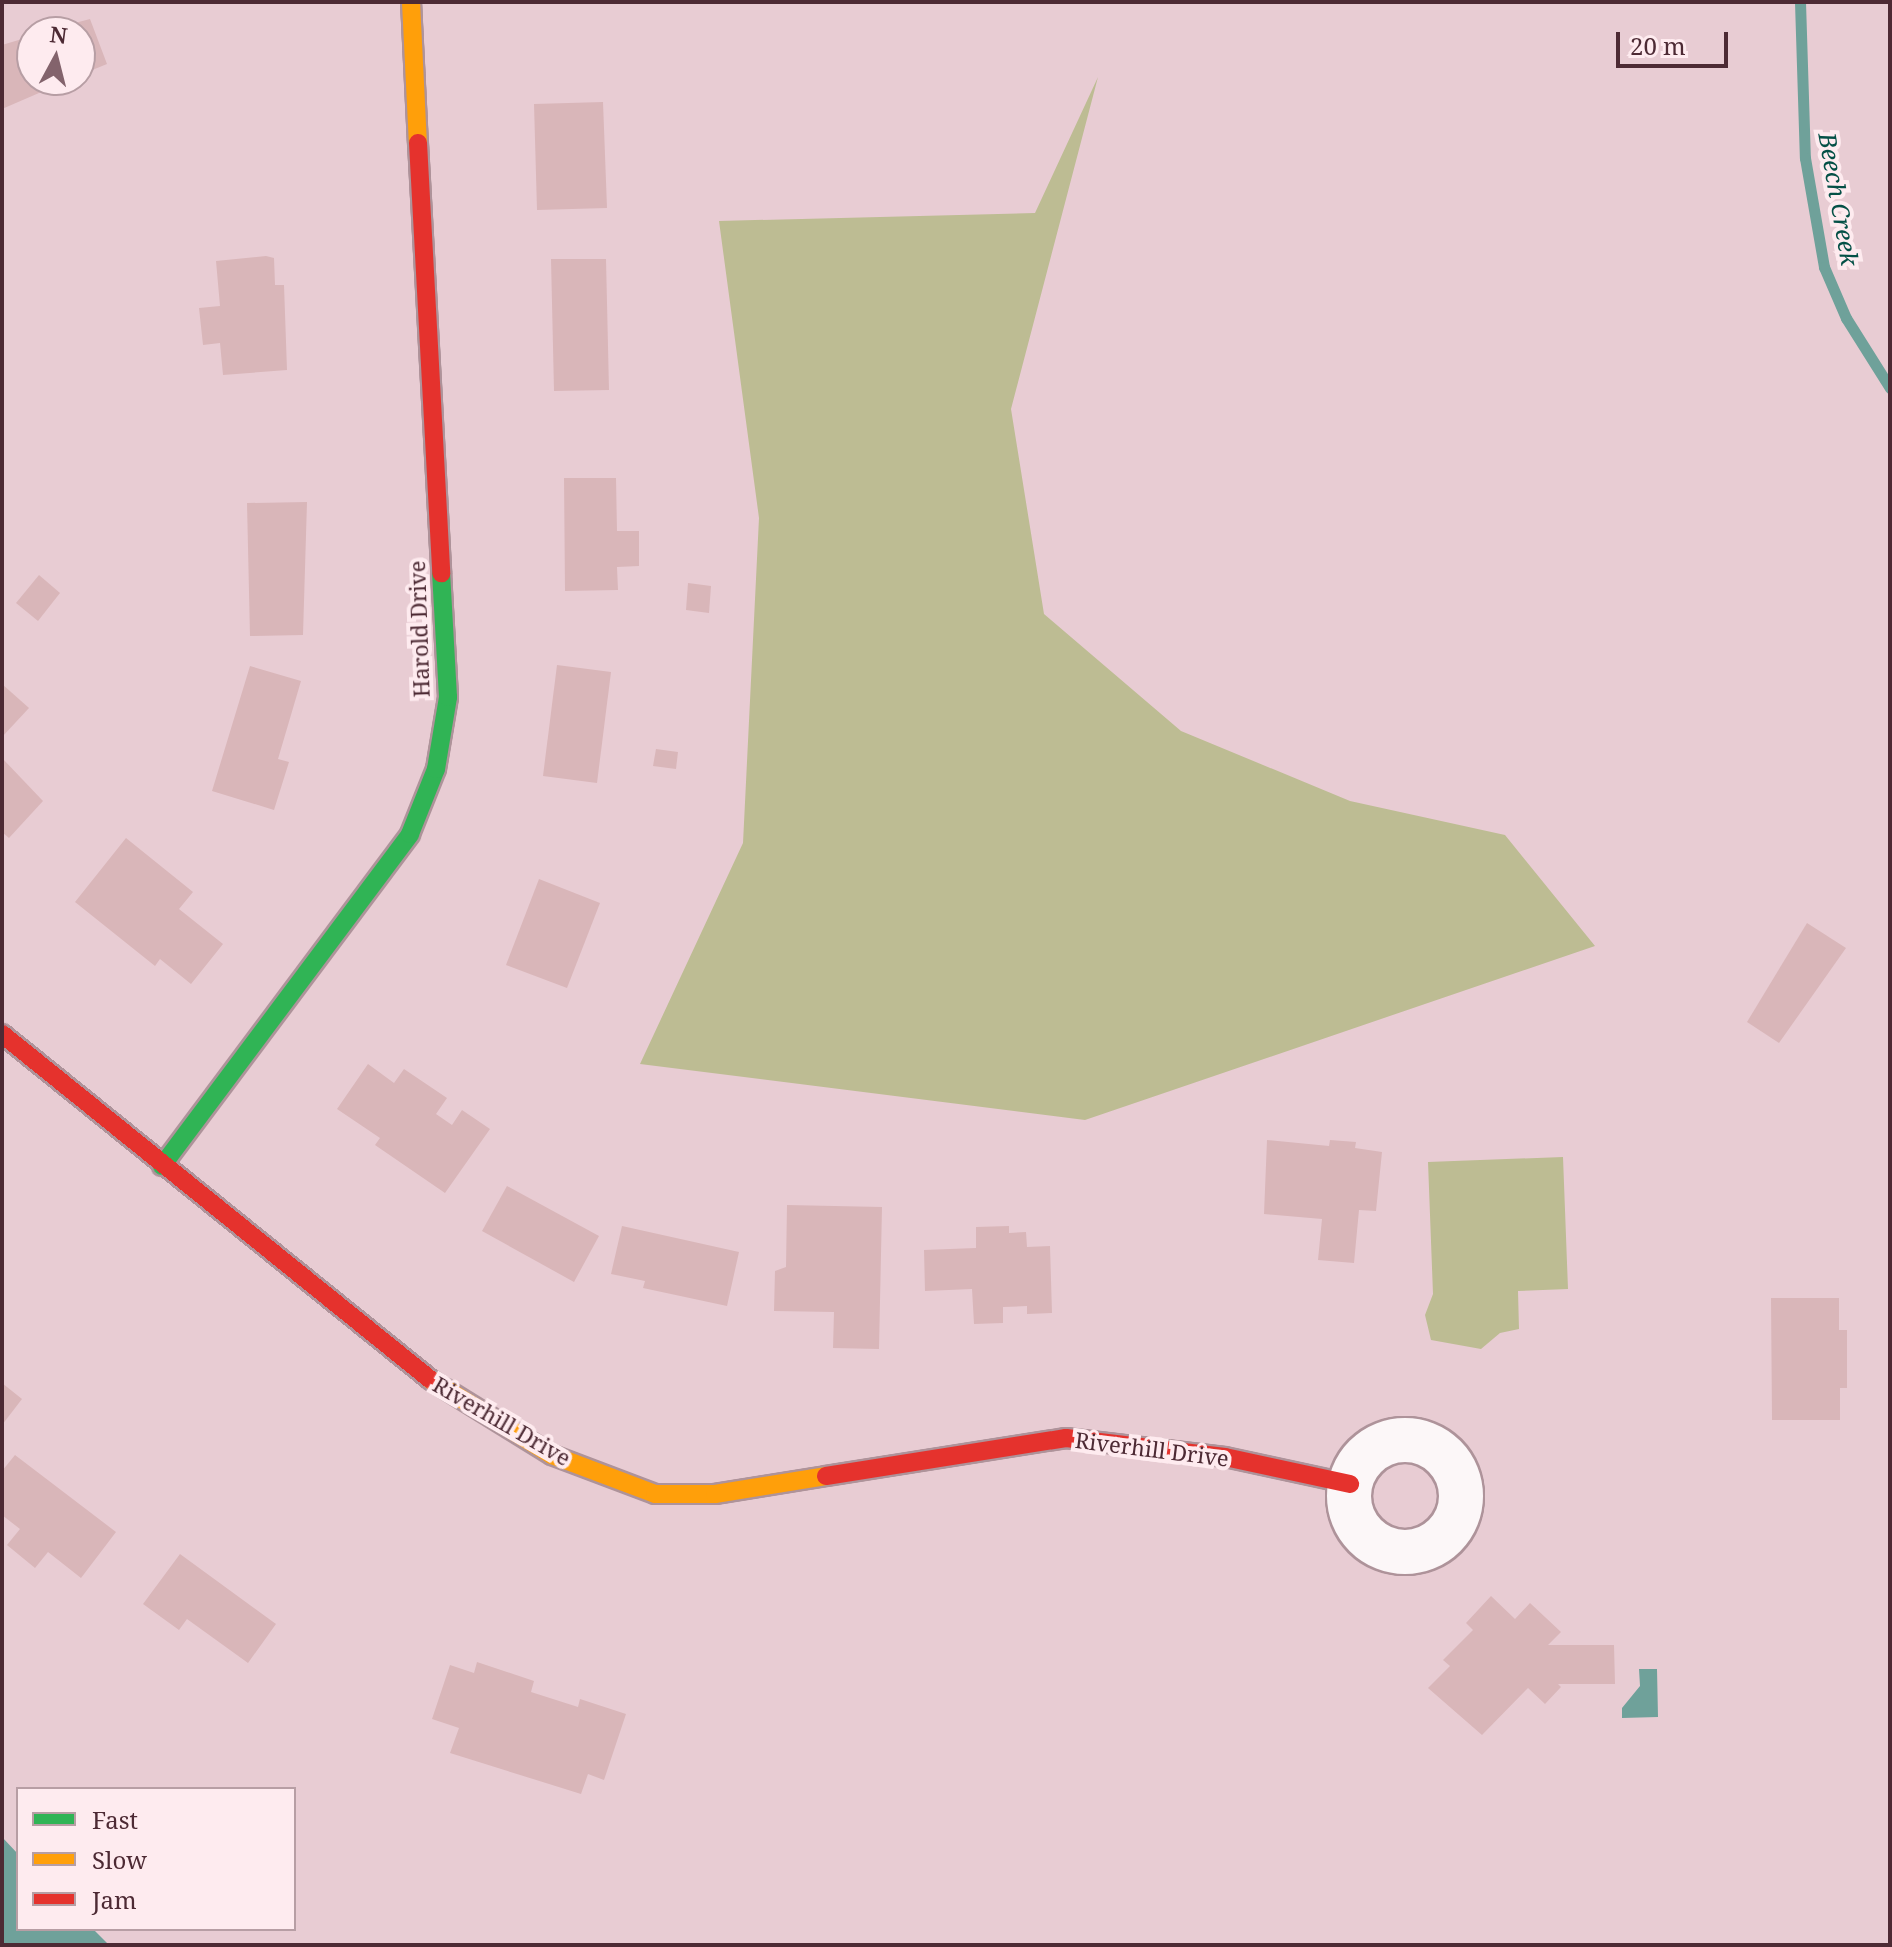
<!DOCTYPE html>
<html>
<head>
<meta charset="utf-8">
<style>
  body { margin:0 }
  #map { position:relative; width:1892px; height:1947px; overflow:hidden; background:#e8ccd3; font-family:"Noto Serif",serif }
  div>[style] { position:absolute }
  .green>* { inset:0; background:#bdbc93 }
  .water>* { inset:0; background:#6fa19a }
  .stream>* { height:11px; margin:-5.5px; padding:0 5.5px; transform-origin:5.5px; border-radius:5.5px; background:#6fa19a }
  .building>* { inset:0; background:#d9b6b9 }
  .roads { filter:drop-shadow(2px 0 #ae939a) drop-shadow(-2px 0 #ae939a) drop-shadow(0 2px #ae939a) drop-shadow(0 -2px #ae939a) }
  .street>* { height:44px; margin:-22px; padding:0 22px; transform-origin:22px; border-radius:22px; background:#fcf7f8 }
  .street>.ring { margin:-22px; padding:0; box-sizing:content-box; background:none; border:44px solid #fcf7f8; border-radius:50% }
  .fast>* { height:18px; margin:-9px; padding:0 9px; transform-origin:9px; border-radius:9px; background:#30b455 }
  .slow>* { height:18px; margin:-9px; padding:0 9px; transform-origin:9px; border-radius:9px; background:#ff9f0a }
  .jam>* { height:18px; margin:-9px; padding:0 9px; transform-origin:9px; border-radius:9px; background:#e5322d }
  span { translate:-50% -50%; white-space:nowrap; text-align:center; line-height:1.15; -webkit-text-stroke:8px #feebef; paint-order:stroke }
  .street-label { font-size:22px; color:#4d2a34 }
  .water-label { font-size:24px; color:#045046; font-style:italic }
  .frame { position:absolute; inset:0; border:4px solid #4d2a34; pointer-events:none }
  .legend { position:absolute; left:16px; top:1787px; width:280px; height:144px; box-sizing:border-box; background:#feebef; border:2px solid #b79ea4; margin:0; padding:10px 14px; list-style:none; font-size:24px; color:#4d2a34 }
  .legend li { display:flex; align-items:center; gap:16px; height:40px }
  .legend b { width:40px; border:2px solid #b79ea4 }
  .north { position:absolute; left:16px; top:16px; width:80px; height:80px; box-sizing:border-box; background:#feebef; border:2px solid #b79ea4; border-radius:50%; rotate:7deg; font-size:22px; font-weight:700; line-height:32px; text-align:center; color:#4d2a34 }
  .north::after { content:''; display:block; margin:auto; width:28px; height:36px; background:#83636c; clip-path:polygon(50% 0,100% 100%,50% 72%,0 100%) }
  .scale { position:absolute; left:1616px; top:32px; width:112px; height:36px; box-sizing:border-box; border:4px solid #4d2a34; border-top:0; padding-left:10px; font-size:24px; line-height:28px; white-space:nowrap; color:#4d2a34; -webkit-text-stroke:6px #feebef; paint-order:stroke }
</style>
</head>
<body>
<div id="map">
  <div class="green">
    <i style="clip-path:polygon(1098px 77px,1011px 409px,1044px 614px,1181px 731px,1350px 801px,1505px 835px,1595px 946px,1085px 1120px,640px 1064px,743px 843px,759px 518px,719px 221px,1035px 213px)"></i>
    <i style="clip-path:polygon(1563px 1157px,1568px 1289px,1518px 1291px,1519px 1329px,1500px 1333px,1481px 1349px,1431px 1340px,1425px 1315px,1433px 1294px,1428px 1162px)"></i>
  </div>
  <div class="water">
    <i style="clip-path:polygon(1639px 1669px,1657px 1669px,1658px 1717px,1622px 1718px,1622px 1708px,1640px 1686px)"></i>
    <i style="clip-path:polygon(2px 1837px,18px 1854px,18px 1929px,93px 1929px,109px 1945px,2px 1945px)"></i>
  </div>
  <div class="stream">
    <i style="left:1800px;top:2px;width:156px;rotate:88.2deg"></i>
    <i style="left:1805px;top:158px;width:111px;rotate:80.1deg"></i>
    <i style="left:1824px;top:267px;width:56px;rotate:66.7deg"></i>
    <i style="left:1846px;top:318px;width:83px;rotate:57.8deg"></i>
  </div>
  <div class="building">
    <i style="clip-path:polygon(90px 19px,107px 64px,80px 75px,80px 32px,41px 32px)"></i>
    <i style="clip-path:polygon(32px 36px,32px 80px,69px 80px,2px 109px,2px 45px)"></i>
    <i style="clip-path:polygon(603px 102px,607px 208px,537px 210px,534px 104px)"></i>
    <i style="clip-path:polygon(266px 256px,274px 258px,275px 285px,284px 285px,287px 370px,223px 375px,220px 343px,203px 345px,199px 308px,220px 306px,216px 261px)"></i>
    <i style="clip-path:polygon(551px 259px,606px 259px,609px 390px,554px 391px)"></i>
    <i style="clip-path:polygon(564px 478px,616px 478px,617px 531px,639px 531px,639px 566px,617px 567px,618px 590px,565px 591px)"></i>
    <i style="clip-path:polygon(307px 502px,303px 635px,250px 636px,247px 503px)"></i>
    <i style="clip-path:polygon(39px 575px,60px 593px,38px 621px,16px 603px)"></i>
    <i style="clip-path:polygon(688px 583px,711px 586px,709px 613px,686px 610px)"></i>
    <i style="clip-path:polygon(557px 665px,611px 672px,597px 783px,543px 776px)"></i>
    <i style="clip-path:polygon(250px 666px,301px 681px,278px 759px,289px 762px,274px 810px,212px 791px)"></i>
    <i style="clip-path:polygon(2px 684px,29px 708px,2px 737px)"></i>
    <i style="clip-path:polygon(656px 749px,678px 752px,676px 769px,653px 766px)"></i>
    <i style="clip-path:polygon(2px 758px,43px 801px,9px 838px,2px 832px)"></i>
    <i style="clip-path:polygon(126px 838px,193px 892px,179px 909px,223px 944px,191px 984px,160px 959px,155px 966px,75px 902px)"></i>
    <i style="clip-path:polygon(539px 879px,600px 903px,567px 988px,506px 965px)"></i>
    <i style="clip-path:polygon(1807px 923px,1846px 948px,1779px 1043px,1747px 1022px)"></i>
    <i style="clip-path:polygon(368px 1064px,394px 1083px,404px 1069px,447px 1098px,436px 1114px,452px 1125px,462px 1110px,490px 1129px,445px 1193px,375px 1145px,380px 1138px,337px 1109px)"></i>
    <i style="clip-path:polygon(1267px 1140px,1329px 1146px,1330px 1140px,1356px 1142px,1355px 1148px,1382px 1152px,1376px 1211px,1359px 1210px,1354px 1263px,1318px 1260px,1322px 1219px,1264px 1214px)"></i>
    <i style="clip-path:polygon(507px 1186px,599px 1236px,574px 1282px,482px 1231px)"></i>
    <i style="clip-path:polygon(787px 1205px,882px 1207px,879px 1349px,833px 1348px,834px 1312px,774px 1311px,775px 1271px,786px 1267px)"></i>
    <i style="clip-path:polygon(622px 1226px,739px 1252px,727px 1306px,643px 1288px,645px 1281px,611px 1274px)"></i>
    <i style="clip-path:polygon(1009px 1226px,1009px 1233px,1026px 1232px,1027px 1247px,1050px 1246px,1052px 1313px,1027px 1314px,1027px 1306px,1003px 1307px,1003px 1323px,974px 1324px,972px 1289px,925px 1291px,924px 1250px,976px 1248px,976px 1227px)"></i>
    <i style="clip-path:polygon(1771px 1298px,1839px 1298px,1839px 1330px,1847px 1330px,1847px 1388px,1840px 1388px,1840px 1420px,1772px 1420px)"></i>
    <i style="clip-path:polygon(2px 1383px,22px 1399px,2px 1425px)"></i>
    <i style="clip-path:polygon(15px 1455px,116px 1532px,81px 1578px,48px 1552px,35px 1568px,7px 1545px,20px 1529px,2px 1515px,2px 1471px)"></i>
    <i style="clip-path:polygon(180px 1554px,276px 1624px,248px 1663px,187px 1619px,179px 1630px,143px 1604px)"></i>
    <i style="clip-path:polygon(1491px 1596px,1515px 1619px,1530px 1603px,1561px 1632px,1548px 1645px,1614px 1645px,1615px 1684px,1558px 1684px,1561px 1687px,1545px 1704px,1528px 1688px,1482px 1735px,1428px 1688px,1450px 1666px,1443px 1660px,1473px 1630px,1466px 1623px)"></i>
    <i style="clip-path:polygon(477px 1662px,534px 1681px,531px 1692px,578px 1707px,580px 1699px,626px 1714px,604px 1780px,588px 1774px,581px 1794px,450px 1753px,459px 1728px,432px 1719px,450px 1665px,474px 1673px)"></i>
  </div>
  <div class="roads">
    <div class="street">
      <i class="ring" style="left:1349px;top:1440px;width:68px;height:68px"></i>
    </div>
    <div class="fast">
      <i style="left:162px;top:1166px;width:414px;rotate:-53.2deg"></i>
      <i style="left:410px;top:834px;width:70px;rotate:-68.2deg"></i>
      <i style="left:436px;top:769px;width:73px;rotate:-80.5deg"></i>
      <i style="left:448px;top:697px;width:124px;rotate:-93.2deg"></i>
    </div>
    <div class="slow">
      <i style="left:411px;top:2px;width:141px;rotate:87.2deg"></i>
      <i style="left:431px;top:1380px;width:142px;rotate:31.8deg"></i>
      <i style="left:552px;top:1455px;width:110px;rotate:20.7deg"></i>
      <i style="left:655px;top:1494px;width:60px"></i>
      <i style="left:715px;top:1494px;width:112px;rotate:-9.2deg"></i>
    </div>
    <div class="jam">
      <i style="left:418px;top:143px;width:431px;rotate:86.9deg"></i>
      <i style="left:2px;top:1034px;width:551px;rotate:38.89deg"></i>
      <i style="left:826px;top:1476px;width:243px;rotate:-9deg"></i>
      <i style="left:1066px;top:1438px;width:160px;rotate:6.8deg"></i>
      <i style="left:1225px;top:1457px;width:128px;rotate:12.2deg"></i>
    </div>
  </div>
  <div class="street-label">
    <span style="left:419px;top:629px;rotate:-92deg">Harold Drive</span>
    <span style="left:502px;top:1421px;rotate:30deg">Riverhill Drive</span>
    <span style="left:1152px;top:1449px;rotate:7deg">Riverhill Drive</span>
  </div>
  <div class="water-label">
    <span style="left:1839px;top:199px;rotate:80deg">Beech Creek</span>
  </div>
  <div class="frame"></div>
  <ul class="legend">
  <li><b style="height:10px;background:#30b455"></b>Fast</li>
  <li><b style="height:10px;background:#ff9f0a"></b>Slow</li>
  <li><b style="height:10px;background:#e5322d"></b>Jam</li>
  </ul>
  <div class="north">N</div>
  <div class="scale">20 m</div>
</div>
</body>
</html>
